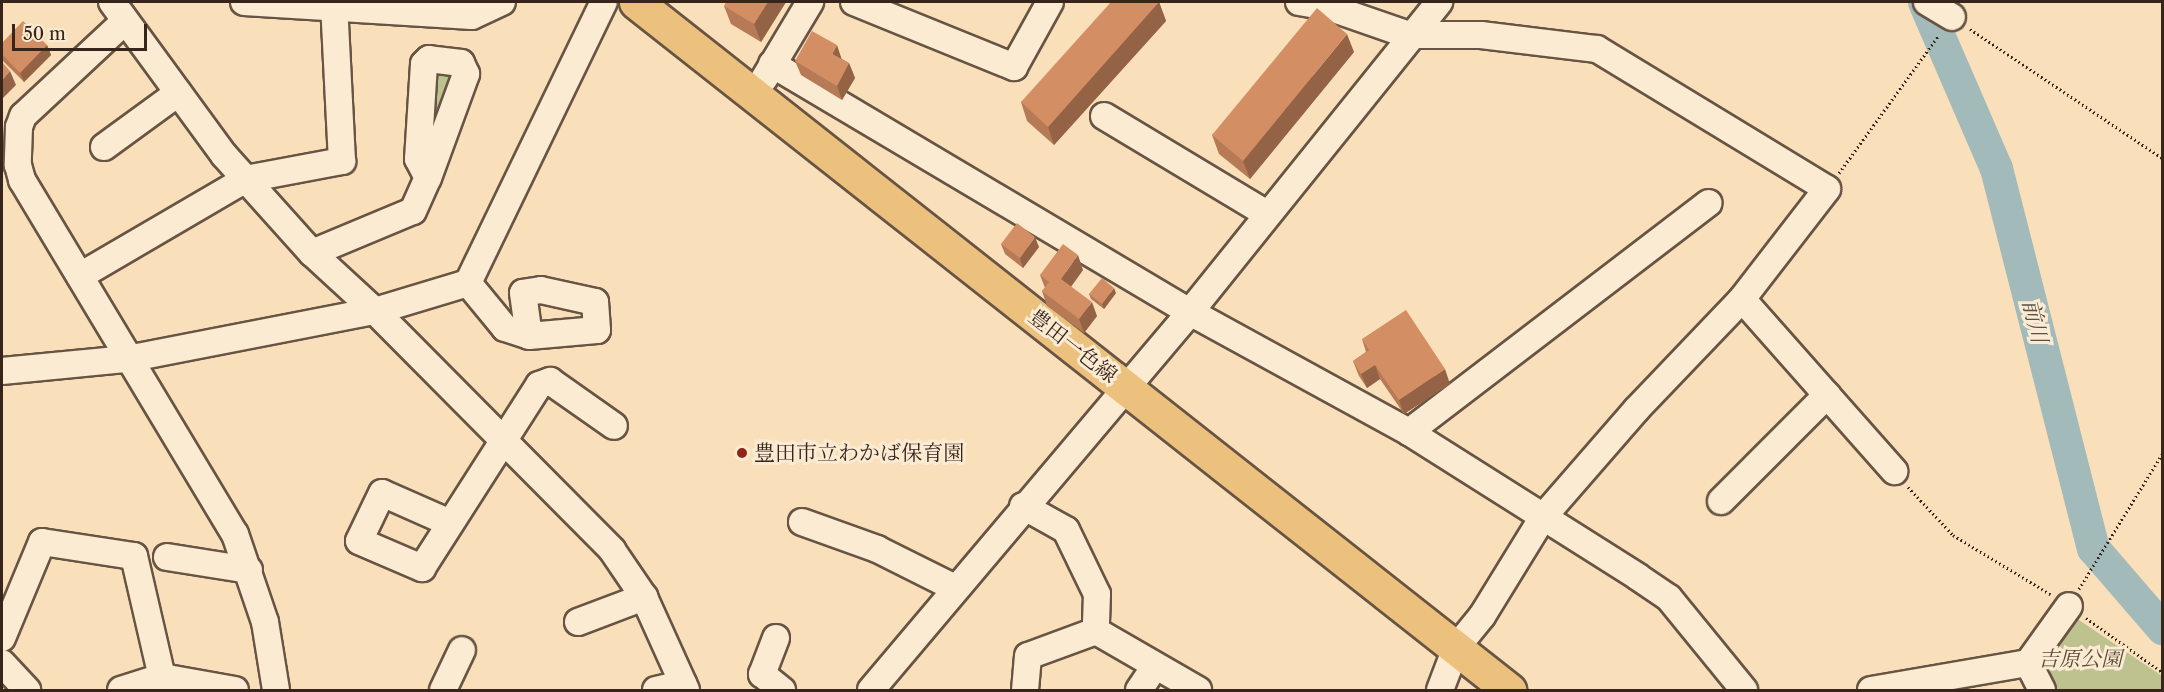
<!DOCTYPE html>
<html>
<head>
<meta charset="utf-8">
<style>
  body { margin:0 }
  #map { position:relative; width:2164px; height:692px; overflow:hidden; background:#f9e0ba; font-family:"Libre Caslon Text","Noto Serif JP",serif }
  div>[style] { position:absolute }
  .green>* { inset:0; background:#bec28f }
  .river>* { height:33px; margin:-16.5px; padding:0 16.5px; transform-origin:16.5px; border-radius:16.5px; background:#a2baba }
  .path>* { height:3px; margin-top:-1.5px; transform-origin:0; background:repeating-linear-gradient(90deg,#37251c 0 1.5px,transparent 0 4.5px) }
  .roads { filter:drop-shadow(2px 0 #685444) drop-shadow(-2px 0 #685444) drop-shadow(0 2px #685444) drop-shadow(0 -2px #685444) }
  .minor>* { height:26px; margin:-13px; padding:0 13px; transform-origin:13px; border-radius:13px; background:#fbebd2 }
  .major>* { height:33px; margin:-16.5px; padding:0 16.5px; transform-origin:16.5px; border-radius:16.5px; background:#ecc07d }
  .wall>* { inset:0; background:#b67a56 }
  .shaded-wall>* { inset:0; background:#946346 }
  .building>* { inset:0; background:#d48e64 }
  .dots>* { width:16px; height:16px; translate:-50% -50%; box-sizing:border-box; border:3px solid #fbebd2; border-radius:50% }
  span { translate:-50% -50%; white-space:nowrap; text-align:center; line-height:1.15; -webkit-text-stroke:6px #fbebd2; paint-order:stroke }
  .street-label { font-size:21px; color:#37251c }
  .poi-label { font-size:21px; color:#37251c }
  .left { translate:0 -50%; text-align:left }
  .park-label { font-size:21px; color:#594c39; font-style:italic }
  .water-label { font-size:22px; color:#57524b; font-style:italic }
  .frame { position:absolute; inset:0; border:3px solid #37251c; pointer-events:none }
  .scale { position:absolute; left:12px; top:24px; width:135px; height:27px; box-sizing:border-box; border:3px solid #37251c; border-top:0; padding-left:8px; font-size:18px; line-height:21px; white-space:nowrap; color:#37251c; -webkit-text-stroke:4px #fbebd2; paint-order:stroke }
</style>
</head>
<body>
<div id="map">
  <div class="green">
    <i style="clip-path:polygon(439px 64px,459px 79px,431px 151px,430px 69px)"></i>
    <i style="clip-path:polygon(2076px 618px,2162px 676px,2162px 690px,2052px 690px,2041px 668px,2042px 655px,2069px 620px)"></i>
  </div>
  <div class="river">
    <i style="left:1924px;top:2px;width:181px;rotate:66.6deg"></i>
    <i style="left:1996px;top:168px;width:392px;rotate:75.7deg"></i>
    <i style="left:2093px;top:548px;width:106px;rotate:49.2deg"></i>
  </div>
  <div class="path">
    <i style="left:1970px;top:29px;width:231px;rotate:33.9deg"></i>
    <i style="left:1839px;top:173px;width:170px;rotate:-54.1deg"></i>
    <i style="left:1908px;top:487px;width:66px;rotate:46.8deg"></i>
    <i style="left:1953px;top:535px;width:114px;rotate:31.3deg"></i>
    <i style="left:2079px;top:589px;width:158px;rotate:-58.4deg"></i>
    <i style="left:2086px;top:618px;width:93px;rotate:35.4deg"></i>
  </div>
  <div class="roads">
    <div class="minor">
      <i style="left:112px;top:2px;width:190px;rotate:53.8deg"></i>
      <i style="left:224px;top:155px;width:132px;rotate:48.1deg"></i>
      <i style="left:312px;top:253px;width:86px;rotate:42.6deg"></i>
      <i style="left:375px;top:311px;width:337px;rotate:45.2deg"></i>
      <i style="left:612px;top:550px;width:57px;rotate:55.8deg"></i>
      <i style="left:644px;top:597px;width:102px;rotate:65.7deg"></i>
      <i style="left:244px;top:2px;width:228px;rotate:3.5deg"></i>
      <i style="left:472px;top:16px;width:33px;rotate:-25deg"></i>
      <i style="left:854px;top:2px;width:173px;rotate:22.1deg"></i>
      <i style="left:1014px;top:67px;width:74px;rotate:-61deg"></i>
      <i style="left:1299px;top:2px;width:29px;rotate:10deg"></i>
      <i style="left:1328px;top:7px;width:86px;rotate:19.1deg"></i>
      <i style="left:1409px;top:35px;width:72px"></i>
      <i style="left:1481px;top:35px;width:117px;rotate:6.9deg"></i>
      <i style="left:1597px;top:49px;width:269px;rotate:31.3deg"></i>
      <i style="left:1827px;top:189px;width:139px;rotate:127.7deg"></i>
      <i style="left:1742px;top:299px;width:153px;rotate:133.7deg"></i>
      <i style="left:1636px;top:410px;width:142px;rotate:131deg"></i>
      <i style="left:1543px;top:517px;width:116px;rotate:121.6deg"></i>
      <i style="left:1482px;top:616px;width:41px;rotate:129.1deg"></i>
      <i style="left:1456px;top:648px;width:45px;rotate:110.9deg"></i>
      <i style="left:1927px;top:2px;width:29px;rotate:31deg"></i>
      <i style="left:125px;top:21px;width:139px;rotate:137deg"></i>
      <i style="left:23px;top:116px;width:12px;rotate:110deg"></i>
      <i style="left:19px;top:127px;width:38px;rotate:92deg"></i>
      <i style="left:18px;top:165px;width:16px;rotate:75deg"></i>
      <i style="left:22px;top:180px;width:413px;rotate:59deg"></i>
      <i style="left:235px;top:534px;width:93px;rotate:71.2deg"></i>
      <i style="left:265px;top:622px;width:69px;rotate:80.8deg"></i>
      <i style="left:772px;top:64px;width:486px;rotate:30.7deg"></i>
      <i style="left:1190px;top:312px;width:250px;rotate:28.7deg"></i>
      <i style="left:1409px;top:432px;width:271px;rotate:32.3deg"></i>
      <i style="left:1638px;top:577px;width:37px;rotate:34deg"></i>
      <i style="left:1669px;top:598px;width:119px;rotate:50.8deg"></i>
      <i style="left:764px;top:79px;width:90px;rotate:-59.1deg"></i>
      <i style="left:1104px;top:116px;width:190px;rotate:31deg"></i>
      <i style="left:104px;top:147px;width:92px;rotate:-36.1deg"></i>
      <i style="left:312px;top:253px;width:109px;rotate:-22.6deg"></i>
      <i style="left:413px;top:211px;width:36px;rotate:-66deg"></i>
      <i style="left:428px;top:178px;width:111px;rotate:-69.9deg"></i>
      <i style="left:466px;top:74px;width:12px;rotate:-114deg"></i>
      <i style="left:461px;top:63px;width:32px;rotate:-173deg"></i>
      <i style="left:429px;top:59px;width:7px;rotate:135deg"></i>
      <i style="left:424px;top:64px;width:95px;rotate:93.6deg"></i>
      <i style="left:418px;top:159px;width:21px;rotate:62deg"></i>
      <i style="left:80px;top:276px;width:192px;rotate:-30.3deg"></i>
      <i style="left:246px;top:179px;width:98px;rotate:-10.6deg"></i>
      <i style="left:342px;top:161px;width:159px;rotate:-92.9deg"></i>
      <i style="left:468px;top:283px;width:58px;rotate:50.6deg"></i>
      <i style="left:505px;top:328px;width:25px;rotate:18deg"></i>
      <i style="left:529px;top:336px;width:68px;rotate:-5deg"></i>
      <i style="left:597px;top:330px;width:28px;rotate:-94deg"></i>
      <i style="left:595px;top:302px;width:55px;rotate:-167.5deg"></i>
      <i style="left:541px;top:290px;width:18px;rotate:171deg"></i>
      <i style="left:523px;top:293px;width:43px;rotate:82.1deg"></i>
      <i style="left:1742px;top:299px;width:230px;rotate:48.5deg"></i>
      <i style="left:2px;top:371px;width:126px;rotate:-5.5deg"></i>
      <i style="left:127px;top:359px;width:253px;rotate:-11deg"></i>
      <i style="left:375px;top:311px;width:97px;rotate:-16.8deg"></i>
      <i style="left:468px;top:283px;width:312px;rotate:-64.2deg"></i>
      <i style="left:1409px;top:432px;width:377px;rotate:-37.4deg"></i>
      <i style="left:1721px;top:501px;width:150px;rotate:-45deg"></i>
      <i style="left:1023px;top:506px;width:49px;rotate:29.2deg"></i>
      <i style="left:1066px;top:530px;width:71px;rotate:64.2deg"></i>
      <i style="left:1097px;top:594px;width:37px;rotate:92deg"></i>
      <i style="left:1096px;top:631px;width:72px;rotate:159.8deg"></i>
      <i style="left:1028px;top:656px;width:34px;rotate:95deg"></i>
      <i style="left:802px;top:522px;width:80px;rotate:19.8deg"></i>
      <i style="left:877px;top:549px;width:87px;rotate:26.6deg"></i>
      <i style="left:450px;top:523px;width:74px;rotate:-156.2deg"></i>
      <i style="left:382px;top:493px;width:53px;rotate:115.6deg"></i>
      <i style="left:359px;top:541px;width:69px;rotate:23.2deg"></i>
      <i style="left:422px;top:568px;width:217px;rotate:-57.4deg"></i>
      <i style="left:539px;top:385px;width:12px;rotate:-20deg"></i>
      <i style="left:550px;top:381px;width:78px;rotate:35.1deg"></i>
      <i style="left:167px;top:557px;width:83px;rotate:9deg"></i>
      <i style="left:578px;top:622px;width:71px;rotate:-20.7deg"></i>
      <i style="left:1096px;top:631px;width:118px;rotate:30deg"></i>
      <i style="left:2px;top:638px;width:104px;rotate:-67.4deg"></i>
      <i style="left:42px;top:542px;width:93px;rotate:8.7deg"></i>
      <i style="left:134px;top:556px;width:124px;rotate:77deg"></i>
      <i style="left:162px;top:677px;width:74px;rotate:10.1deg"></i>
      <i style="left:776px;top:638px;width:39px;rotate:111deg"></i>
      <i style="left:762px;top:674px;width:26px;rotate:39deg"></i>
      <i style="left:2px;top:663px;width:37px;rotate:47deg"></i>
      <i style="left:121px;top:690px;width:43px;rotate:-17.6deg"></i>
      <i style="left:443px;top:690px;width:44px;rotate:-64.6deg"></i>
      <i style="left:656px;top:690px;width:28px;rotate:-13deg"></i>
      <i style="left:871px;top:690px;width:495px;rotate:-49.8deg"></i>
      <i style="left:1190px;top:312px;width:398px;rotate:-51.2deg"></i>
      <i style="left:1139px;top:690px;width:29px;rotate:-56deg"></i>
      <i style="left:1871px;top:690px;width:159px;rotate:-9.8deg"></i>
      <i style="left:2042px;top:690px;width:30px;rotate:-117deg"></i>
      <i style="left:2028px;top:663px;width:70px;rotate:-54.3deg"></i>
    </div>
    <div class="major">
      <i style="left:636px;top:2px;width:1112px;rotate:38.24deg"></i>
    </div>
  </div>
  <div class="wall">
    <i style="clip-path:polygon(786px 2px,761px 42px,731px 24px,724px 6px)"></i>
    <i style="clip-path:polygon(1159px 2px,1166px 21px,1054px 145px,1027px 121px,1021px 102px)"></i>
    <i style="clip-path:polygon(2px 43px,47px 45px,51px 55px,24px 82px,2px 60px)"></i>
    <i style="clip-path:polygon(1354px 52px,1250px 179px,1219px 154px,1212px 135px)"></i>
    <i style="clip-path:polygon(842px 59px,849px 63px,855px 78px,842px 100px,801px 75px,795px 61px)"></i>
    <i style="clip-path:polygon(1001px 244px,1039px 247px,1023px 268px,1005px 254px)"></i>
    <i style="clip-path:polygon(1083px 270px,1071px 287px,1097px 316px,1084px 333px,1047px 306px,1042px 291px,1045px 288px,1040px 275px)"></i>
    <i style="clip-path:polygon(1116px 293px,1104px 309px,1091px 299px,1089px 294px)"></i>
    <i style="clip-path:polygon(1362px 339px,1450px 384px,1404px 414px,1380px 379px,1367px 388px,1359px 376px,1353px 361px,1366px 352px)"></i>
  </div>
  <div class="shaded-wall">
    <i style="clip-path:polygon(768px 2px,786px 2px,761px 42px,754px 24px)"></i>
    <i style="clip-path:polygon(1159px 2px,1166px 21px,1054px 145px,1048px 127px)"></i>
    <i style="clip-path:polygon(1347px 34px,1354px 52px,1250px 179px,1243px 161px)"></i>
    <i style="clip-path:polygon(47px 45px,51px 55px,24px 82px,20px 73px)"></i>
    <i style="clip-path:polygon(837px 45px,842px 60px,832px 54px)"></i>
    <i style="clip-path:polygon(849px 63px,855px 78px,842px 100px,837px 86px)"></i>
    <i style="clip-path:polygon(10px 71px,16px 85px,2px 99px,2px 80px)"></i>
    <i style="clip-path:polygon(1035px 237px,1039px 247px,1023px 268px,1020px 258px)"></i>
    <i style="clip-path:polygon(1078px 255px,1083px 270px,1066px 293px,1061px 279px)"></i>
    <i style="clip-path:polygon(1114px 288px,1116px 293px,1104px 309px,1102px 304px)"></i>
    <i style="clip-path:polygon(1092px 302px,1097px 316px,1084px 333px,1079px 319px)"></i>
    <i style="clip-path:polygon(1375px 365px,1380px 379px,1367px 388px,1361px 374px)"></i>
    <i style="clip-path:polygon(1445px 369px,1450px 384px,1404px 414px,1399px 400px)"></i>
  </div>
  <div class="building">
    <i style="clip-path:polygon(726px 2px,768px 2px,754px 24px,724px 6px)"></i>
    <i style="clip-path:polygon(1111px 2px,1159px 2px,1048px 127px,1021px 102px)"></i>
    <i style="clip-path:polygon(1317px 8px,1347px 34px,1243px 161px,1212px 135px)"></i>
    <i style="clip-path:polygon(23px 21px,47px 45px,20px 73px,2px 54px,2px 43px)"></i>
    <i style="clip-path:polygon(812px 31px,837px 45px,832px 54px,849px 63px,837px 86px,795px 61px)"></i>
    <i style="clip-path:polygon(2px 62px,10px 71px,2px 80px)"></i>
    <i style="clip-path:polygon(1017px 223px,1035px 237px,1020px 258px,1001px 244px)"></i>
    <i style="clip-path:polygon(1063px 244px,1078px 255px,1061px 279px,1092px 302px,1079px 319px,1042px 291px,1049px 282px,1040px 275px)"></i>
    <i style="clip-path:polygon(1102px 278px,1114px 288px,1102px 304px,1089px 294px)"></i>
    <i style="clip-path:polygon(1406px 310px,1445px 369px,1399px 400px,1375px 365px,1361px 374px,1353px 361px,1369px 350px,1362px 339px)"></i>
  </div>
  <div class="dots">
    <i style="left:742px;top:453px;background:#8f2418"></i>
  </div>
  <div class="street-label">
    <span style="left:1073px;top:346px;rotate:38deg">豊田一色線</span>
  </div>
  <div class="poi-label">
    <span class="left" style="left:754px;top:453px">豊田市立わかば保育園</span>
  </div>
  <div class="park-label">
    <span style="left:2080px;top:659px">吉原公園</span>
  </div>
  <div class="water-label">
    <span style="left:2035px;top:321px;rotate:76deg">前川</span>
  </div>
  <div class="frame"></div>
  <div class="scale">50 m</div>
</div>
</body>
</html>
